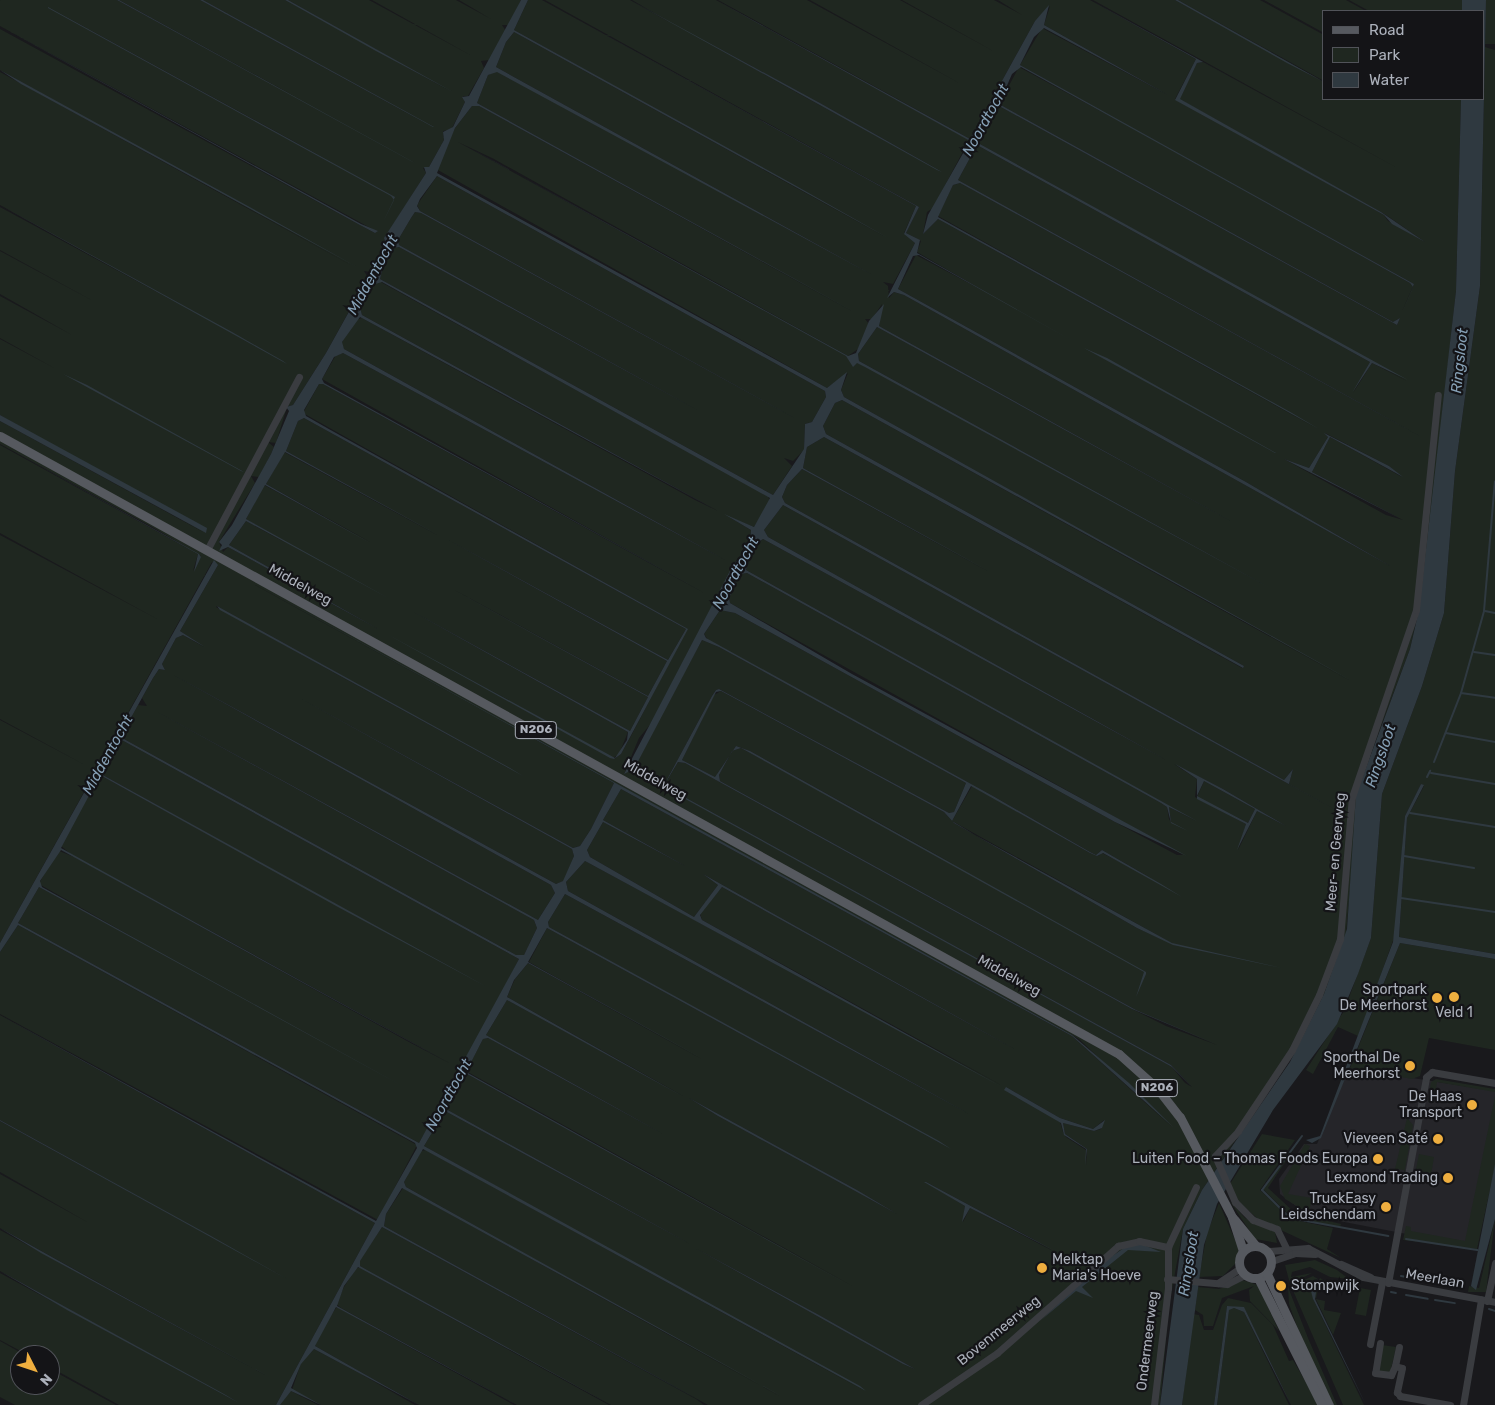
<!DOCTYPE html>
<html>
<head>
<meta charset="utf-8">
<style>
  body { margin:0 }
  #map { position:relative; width:1495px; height:1405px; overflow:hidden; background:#19191c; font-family:Rubik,sans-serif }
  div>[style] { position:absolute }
  .built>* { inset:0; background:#252529 }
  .green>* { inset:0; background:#1f2720 }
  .water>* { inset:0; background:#2f3940 }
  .stream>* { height:2px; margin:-1px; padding:0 1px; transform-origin:1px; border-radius:1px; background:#2f3940 }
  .minor>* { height:7px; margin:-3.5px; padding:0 3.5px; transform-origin:3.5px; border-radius:3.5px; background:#3a3c40 }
  .major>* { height:9px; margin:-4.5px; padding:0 4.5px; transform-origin:4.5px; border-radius:4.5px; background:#56595f }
  .major>.ring { margin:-4.5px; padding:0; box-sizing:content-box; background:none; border:9px solid #56595f; border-radius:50% }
  .dots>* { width:14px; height:14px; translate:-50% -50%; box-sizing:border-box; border:2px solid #141417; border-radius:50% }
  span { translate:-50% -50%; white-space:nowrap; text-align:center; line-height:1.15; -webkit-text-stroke:4.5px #141417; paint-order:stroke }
  .shield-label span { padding:1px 4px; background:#141417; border:1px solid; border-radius:4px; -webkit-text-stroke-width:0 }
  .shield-label { font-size:12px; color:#acb1bb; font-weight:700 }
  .street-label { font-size:14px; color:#acb1bb }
  .poi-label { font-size:14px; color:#acb1bb }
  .right { translate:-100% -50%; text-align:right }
  .left { translate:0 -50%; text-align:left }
  .water-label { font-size:15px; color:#859fb4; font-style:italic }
  .legend { position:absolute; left:1322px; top:10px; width:162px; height:90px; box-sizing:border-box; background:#141417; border:1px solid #515359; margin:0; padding:6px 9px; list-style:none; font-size:15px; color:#acb1bb }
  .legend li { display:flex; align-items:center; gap:10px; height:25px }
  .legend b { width:25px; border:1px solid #515359 }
  .north { position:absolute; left:10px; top:1345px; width:50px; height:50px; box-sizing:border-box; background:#141417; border:1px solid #515359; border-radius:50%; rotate:131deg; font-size:14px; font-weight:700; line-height:20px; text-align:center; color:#acb1bb }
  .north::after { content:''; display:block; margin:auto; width:18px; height:22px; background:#eeae3f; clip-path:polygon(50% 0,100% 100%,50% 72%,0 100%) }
</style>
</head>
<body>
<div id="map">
  <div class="built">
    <i style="clip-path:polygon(1349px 1068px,1495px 1091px,1495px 1146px,1474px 1247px,1308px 1215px,1280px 1194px,1279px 1179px,1304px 1144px,1317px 1144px)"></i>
  </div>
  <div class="green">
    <i style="clip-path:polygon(evenodd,0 0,117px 0,303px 101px,119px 0,200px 0,433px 127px,203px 0,285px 0,452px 92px,288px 0,369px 0,472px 56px,372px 0,456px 0,491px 19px,459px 0,521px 0,509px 25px,502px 25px,506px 31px,489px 60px,481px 61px,484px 68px,468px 96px,463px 96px,465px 102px,451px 130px,443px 131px,444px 140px,429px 167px,423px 168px,426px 173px,384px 239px,386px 245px,379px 258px,370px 272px,364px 271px,367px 276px,365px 282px,326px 353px,293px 405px,287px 407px,276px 443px,268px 442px,274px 447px,271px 454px,259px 477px,251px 476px,255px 483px,219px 542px,223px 552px,228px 547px,380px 630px,229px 545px,246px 521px,286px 543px,246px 519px,264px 485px,372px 543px,266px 484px,284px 452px,439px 536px,286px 451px,298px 421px,304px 418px,686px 629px,668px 660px,445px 538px,667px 661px,648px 696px,451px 588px,648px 697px,630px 731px,410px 610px,628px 732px,619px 754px,613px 758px,485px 687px,614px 759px,621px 754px,632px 734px,687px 629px,303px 413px,319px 384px,323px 384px,706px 594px,322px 379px,336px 355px,343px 353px,727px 561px,344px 349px,341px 344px,354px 320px,362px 318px,695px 500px,718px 511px,362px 315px,360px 309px,372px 285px,379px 281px,661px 437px,768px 496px,770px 502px,754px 527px,729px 517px,751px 530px,750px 546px,736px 561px,653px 721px,639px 738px,624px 774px,630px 769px,641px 774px,634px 769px,635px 763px,702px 640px,719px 647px,966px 783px,954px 812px,949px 813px,719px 689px,716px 690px,712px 696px,664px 785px,649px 778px,1172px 1067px,1185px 1083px,1192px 1087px,1171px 1065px,668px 788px,666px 782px,678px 762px,685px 763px,1132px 1009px,1166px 1026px,1217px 1045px,1136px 1010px,720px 781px,719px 775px,732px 751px,741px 748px,957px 866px,750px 751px,736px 746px,715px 777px,682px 760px,714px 695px,721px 691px,944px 812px,954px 823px,1137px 928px,1177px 946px,952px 821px,972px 786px,1090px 853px,1098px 856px,1102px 853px,1151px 878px,1102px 850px,1096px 855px,1090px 852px,993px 796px,708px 640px,704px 634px,720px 610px,735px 613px,1115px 822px,1177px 855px,1183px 855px,730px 603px,729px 598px,740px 574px,747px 573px,1161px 803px,1167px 807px,1169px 819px,1171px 822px,1169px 807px,1196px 821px,746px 570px,752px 547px,763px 539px,1168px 761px,768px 537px,764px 530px,783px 505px,1345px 815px,1289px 784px,1293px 769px,1284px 780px,785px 503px,782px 497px,787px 485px,802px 469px,991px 573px,803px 468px,807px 447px,824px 437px,1242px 668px,1244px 666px,826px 434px,823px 426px,835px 403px,842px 400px,1354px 683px,844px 397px,841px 390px,848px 373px,827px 388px,436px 169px,455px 128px,472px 106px,479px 106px,857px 314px,477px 103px,488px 75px,497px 71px,876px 277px,496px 67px,506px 42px,514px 32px,889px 239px,514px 30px,528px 0,542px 0,916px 206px,904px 233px,915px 243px,893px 284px,883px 282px,888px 286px,889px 298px,894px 292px,904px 295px,1392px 567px,1246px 482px,898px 289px,916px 255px,982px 290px,917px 252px,921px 241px,906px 233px,919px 207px,545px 0,630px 0,671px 23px,632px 0,716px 0,969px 140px,933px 208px,927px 212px,923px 234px,938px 219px,1318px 429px,938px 216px,953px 185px,960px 183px,1425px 439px,958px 180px,977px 145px,1370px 362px,1353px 393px,1372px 363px,1407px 381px,978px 143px,994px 107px,999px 106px,1397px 325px,1400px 318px,1393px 322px,999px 104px,1019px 67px,1119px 121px,1020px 65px,1042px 28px,1168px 95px,1044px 25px,1050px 6px,1035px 21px,970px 139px,718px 0,807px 0,961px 84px,810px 0,900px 0,995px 52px,902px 0,994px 0,1022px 15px,998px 0,1090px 0,1196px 59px,1175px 99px,1384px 215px,1388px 221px,1425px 242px,1386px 215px,1179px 99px,1197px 63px,1203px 62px,1401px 170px,1093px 0,1175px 0,1324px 82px,1324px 99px,1461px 99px,1456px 291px,1423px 589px,1410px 649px,1359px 785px,1346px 934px,1324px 994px,1298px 1047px,1202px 1190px,1183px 1229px,1169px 1306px,1160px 1405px,708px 1405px,384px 1226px,386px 1214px,403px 1188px,781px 1397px,406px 1187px,404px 1182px,421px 1151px,426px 1150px,865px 1391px,424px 1146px,445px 1111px,692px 1245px,446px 1109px,463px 1075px,467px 1074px,858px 1289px,466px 1071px,483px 1039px,488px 1038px,665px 1135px,486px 1035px,507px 1000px,685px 1097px,507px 997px,515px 979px,528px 963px,705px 1061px,529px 962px,547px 928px,951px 1149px,549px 927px,548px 922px,565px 894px,971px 1115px,568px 891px,566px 882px,585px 861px,1003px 1086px,702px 920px,700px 913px,722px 887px,1020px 1052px,703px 874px,718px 885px,694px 917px,590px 857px,587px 850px,603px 822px,687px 867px,603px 820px,621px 789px,1072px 1036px,1172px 1127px,1079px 1039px,237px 575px,614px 783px,591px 829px,580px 846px,573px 848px,296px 696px,572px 849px,574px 856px,564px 881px,556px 884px,170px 673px,551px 885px,555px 893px,538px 920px,152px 709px,534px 920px,537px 928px,524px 955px,516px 955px,124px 739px,122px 734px,138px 705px,147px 706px,142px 698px,153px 678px,159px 669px,165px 670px,162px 664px,176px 638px,183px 635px,204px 647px,180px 631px,218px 565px,212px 562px,0 943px,0 720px,85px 765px,0 719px,0 535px,159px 620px,0 533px,0 445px,198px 554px,193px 571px,201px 556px,154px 528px,0 444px,0 421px,205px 533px,0 415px,0 339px,56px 369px,0 338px,0 296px,72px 335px,0 294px,0 251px,95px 302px,0 250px,0 207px,181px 305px,0 205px,0 72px,356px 268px,0 70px,0 29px,358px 224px,375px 233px,376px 231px,0 26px,0 0,48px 7px,295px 142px,338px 166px,109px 41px,48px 7px,0 0,705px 41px,820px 103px,942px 172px,803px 96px,705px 41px,0 0,1141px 133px,1414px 284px,1402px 311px,1413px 287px,1410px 283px,1141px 133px,0 0,458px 142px,494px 159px,848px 356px,858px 349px,869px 324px,865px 319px,872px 319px,882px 304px,879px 326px,1236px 524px,877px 327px,858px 354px,859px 361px,1281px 594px,458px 142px,0 0,1325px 433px,1389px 466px,1402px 477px,1330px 437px,1312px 472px,1403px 520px,1386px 515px,1284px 459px,1309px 468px,1328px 437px,1325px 433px,0 0,216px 607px,217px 606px,523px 776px,340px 676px,216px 607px,0 0,1174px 764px,1223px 789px,1286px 826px,1257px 811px,1238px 850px,1246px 824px,1195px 797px,1197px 779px,1174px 764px,0 0,1006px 1087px,1060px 1118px,1093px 1129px,1104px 1120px,1101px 1129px,1094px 1131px,1063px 1123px,1065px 1134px,1087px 1149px,1086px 1165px,1086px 1150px,1066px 1137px,1063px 1132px,1060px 1122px,1006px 1087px,0 0,689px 1098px,857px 1190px,897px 1214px,718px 1116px,689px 1098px,0 0,926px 1182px,1031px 1238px,1055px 1252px,970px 1208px,963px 1222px,965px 1206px,926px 1182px,0 0,695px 1248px,819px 1315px,915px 1369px,903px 1364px,695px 1248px)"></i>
    <i style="clip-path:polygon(1178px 0,1260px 0,1324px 35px,1324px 81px)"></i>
    <i style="clip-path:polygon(1264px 0,1346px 0,1366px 11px,1324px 11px,1324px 33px)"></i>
    <i style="clip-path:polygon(1349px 0,1462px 0,1462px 11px,1369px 11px)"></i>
    <i style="clip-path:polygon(1486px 0,1495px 0,1495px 44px,1485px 44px)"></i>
    <i style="clip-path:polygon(1485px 47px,1495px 50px,1495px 954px,1399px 937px,1407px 818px,1424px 786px,1421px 784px,1405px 816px,1395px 935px,1369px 1008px,1358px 1036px,1338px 1027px,1313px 1074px,1306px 1070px,1344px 1011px,1371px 938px,1382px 794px,1422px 686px,1444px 613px,1455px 471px,1480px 286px)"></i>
    <i style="clip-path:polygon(437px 176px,825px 391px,826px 397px,812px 422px,805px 424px,804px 450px,793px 461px,784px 458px,792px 466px,773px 495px,380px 279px,384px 263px,393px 248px,399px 247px,701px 412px,399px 245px,398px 240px,411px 218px,415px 212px,421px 213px,800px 421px,420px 211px,417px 205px)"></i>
    <i style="clip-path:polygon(evenodd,120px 739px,519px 959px,472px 1051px,462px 1067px,455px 1066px,459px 1073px,419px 1143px,18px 923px,39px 887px,150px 947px,39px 884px,57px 850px,74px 857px,60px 845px,100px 775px,382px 930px,101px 774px,120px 739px,86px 863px,224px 938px,451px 1064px,409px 1042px,86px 863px)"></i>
    <i style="clip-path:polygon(1204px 781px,1255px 809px,1248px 823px,1197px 797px)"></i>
    <i style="clip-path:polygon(18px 925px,417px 1145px,378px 1220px,0 1014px,0 952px)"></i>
    <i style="clip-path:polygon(1400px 943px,1495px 959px,1495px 1050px,1429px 1038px,1420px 1076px,1412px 1079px,1350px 1068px)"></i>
    <i style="clip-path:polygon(0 1015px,375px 1223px,276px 1405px,119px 1405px,50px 1367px,50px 1355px,28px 1355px,0 1340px,0 1273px,239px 1403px,0 1271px,0 1230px,267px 1376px,0 1228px,0 1174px,89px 1223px,0 1172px,0 1121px,284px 1277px,0 1120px)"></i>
    <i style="clip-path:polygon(1436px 1079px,1495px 1089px,1495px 1092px,1437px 1082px,1434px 1103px,1428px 1102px,1431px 1082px)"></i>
    <i style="clip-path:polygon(1495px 1096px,1495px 1167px,1477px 1249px,1403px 1240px,1406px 1226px,1411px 1227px,1411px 1231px,1465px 1241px)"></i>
    <i style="clip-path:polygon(1407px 1118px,1413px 1125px,1404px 1175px,1404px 1170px,1395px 1169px)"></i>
    <i style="clip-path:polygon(1262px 1134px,1295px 1140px,1260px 1190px,1290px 1219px,1333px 1228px,1327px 1249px,1341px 1258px,1259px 1220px,1238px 1201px,1230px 1184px)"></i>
    <i style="clip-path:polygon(1301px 1138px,1268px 1188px,1295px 1213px,1341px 1224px,1340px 1227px,1291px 1217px,1263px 1189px)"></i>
    <i style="clip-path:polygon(1305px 1144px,1310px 1146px,1288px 1194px,1312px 1198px,1309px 1213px,1285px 1199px,1280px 1186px)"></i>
    <i style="clip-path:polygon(1419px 1154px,1434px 1157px,1430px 1181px,1414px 1179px)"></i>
    <i style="clip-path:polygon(1229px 1200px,1245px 1218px,1275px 1232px,1277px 1243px,1255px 1239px)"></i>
    <i style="clip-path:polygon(1219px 1203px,1239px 1249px,1235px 1264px,1223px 1276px,1199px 1277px,1207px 1233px)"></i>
    <i style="clip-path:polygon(1495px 1219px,1486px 1292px,1468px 1292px,1469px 1286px,1479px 1288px)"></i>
    <i style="clip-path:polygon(382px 1227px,696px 1399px,704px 1405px,611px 1405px,536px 1364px,360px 1266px,359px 1261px)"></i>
    <i style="clip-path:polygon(1315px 1260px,1337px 1270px,1349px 1279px,1330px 1277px,1310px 1267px,1292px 1272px,1291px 1277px,1312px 1273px,1290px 1284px,1285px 1265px)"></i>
    <i style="clip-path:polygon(361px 1268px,371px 1274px,609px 1405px,517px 1405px,341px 1308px,336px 1304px,344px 1287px,356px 1268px)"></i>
    <i style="clip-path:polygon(1313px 1276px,1318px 1279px,1314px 1280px,1313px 1299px,1364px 1405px,1343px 1405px,1291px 1286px)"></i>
    <i style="clip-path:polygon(1320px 1278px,1329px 1283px,1327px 1290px,1318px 1288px,1316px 1299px,1325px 1301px,1324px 1310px,1341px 1313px,1333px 1335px,1313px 1293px)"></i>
    <i style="clip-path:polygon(1242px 1280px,1258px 1285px,1279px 1331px,1250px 1301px,1249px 1290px,1254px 1286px,1222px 1298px,1213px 1326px,1204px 1326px,1203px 1315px,1195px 1310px,1198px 1287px,1219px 1289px)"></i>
    <i style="clip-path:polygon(1288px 1287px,1308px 1338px,1337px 1405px,1332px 1405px,1305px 1349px,1289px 1304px)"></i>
    <i style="clip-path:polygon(1360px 1288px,1371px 1290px,1366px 1316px,1355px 1314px)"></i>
    <i style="clip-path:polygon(1228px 1298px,1251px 1303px,1273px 1325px,1289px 1361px,1293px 1360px,1319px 1405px,1291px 1405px,1244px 1308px,1227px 1306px,1214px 1405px,1182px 1405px,1193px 1314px,1199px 1315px,1204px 1330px,1213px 1330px,1222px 1305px)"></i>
    <i style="clip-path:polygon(337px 1307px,380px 1331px,514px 1405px,419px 1405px,315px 1346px,323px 1325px)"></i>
    <i style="clip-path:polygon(1234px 1308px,1244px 1312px,1289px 1405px,1217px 1405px,1229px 1309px)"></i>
    <i style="clip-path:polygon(0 1341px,25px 1355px,20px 1355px,20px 1385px,50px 1385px,50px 1369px,116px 1405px,15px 1405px,0 1397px)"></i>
    <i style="clip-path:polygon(1382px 1345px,1396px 1347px,1390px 1374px,1377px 1371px)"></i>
    <i style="clip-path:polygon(314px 1349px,361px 1374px,415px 1405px,321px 1405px,292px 1390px,301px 1363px)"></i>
    <i style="clip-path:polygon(288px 1391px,291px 1391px,318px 1405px,280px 1405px)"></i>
  </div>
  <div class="water">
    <i style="clip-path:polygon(117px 0,119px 0,415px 163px,411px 161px)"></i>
    <i style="clip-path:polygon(200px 0,203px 0,434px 127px,433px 127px)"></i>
    <i style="clip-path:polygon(285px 0,288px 0,453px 92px,376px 51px)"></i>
    <i style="clip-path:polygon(evenodd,521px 0,528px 0,514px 30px,791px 183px,890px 239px,514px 32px,506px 42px,496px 67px,876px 277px,497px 72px,488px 75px,477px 103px,858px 314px,479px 106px,472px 106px,455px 128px,437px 173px,827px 388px,847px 372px,841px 390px,844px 397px,1354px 682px,842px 400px,835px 403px,823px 426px,826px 434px,1244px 666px,1243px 668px,824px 437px,807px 447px,803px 468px,992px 573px,802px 469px,787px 485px,782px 497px,785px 503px,1284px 780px,1293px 769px,1289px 784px,1345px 815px,783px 505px,764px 530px,768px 537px,1168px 761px,763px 539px,751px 547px,746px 570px,1197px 821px,1169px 807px,1171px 822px,1188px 831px,1171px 823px,1167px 807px,1161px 803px,747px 573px,740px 574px,729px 598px,730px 603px,852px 674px,1187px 856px,1115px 822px,735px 613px,720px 610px,704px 634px,706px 638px,993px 796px,1090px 852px,1096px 855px,1102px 850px,1161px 884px,1182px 897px,1103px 853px,1097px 856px,1090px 853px,971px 786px,952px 821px,975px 835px,1172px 943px,1282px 968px,1173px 945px,1137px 928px,954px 823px,944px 812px,721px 691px,716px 692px,682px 760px,715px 777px,736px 746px,750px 751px,1146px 972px,1146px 974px,1136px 997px,1144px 972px,741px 748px,732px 751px,719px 775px,720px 781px,1136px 1010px,1218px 1045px,1132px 1009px,685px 763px,678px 762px,666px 782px,668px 788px,1171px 1065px,1192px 1087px,1172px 1067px,649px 779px,664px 785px,712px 696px,716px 690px,719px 689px,949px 813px,954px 812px,966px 783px,719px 647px,702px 640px,634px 769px,624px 774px,733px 565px,750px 546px,751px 530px,724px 514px,754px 527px,770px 498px,382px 282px,372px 285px,360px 308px,362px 315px,718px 511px,360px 317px,342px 342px,344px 349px,727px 561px,343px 353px,334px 357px,322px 379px,324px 383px,707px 594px,323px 384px,319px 384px,304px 410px,306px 416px,327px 428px,688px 629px,621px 754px,614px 759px,610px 758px,385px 633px,615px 758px,627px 740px,628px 732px,410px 610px,630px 731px,648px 697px,450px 588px,648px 696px,667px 661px,445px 538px,668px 660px,686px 629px,304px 418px,298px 421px,286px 451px,440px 536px,285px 452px,266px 484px,372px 544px,265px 485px,246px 519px,390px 599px,246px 521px,229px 545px,380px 630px,228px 547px,219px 551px,222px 545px,219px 542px,232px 525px,271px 454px,289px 411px,286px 407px,293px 405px,326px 353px,386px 245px,384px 238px,426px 173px,424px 167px,429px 167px,444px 140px,443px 132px,453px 127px,465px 102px,462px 97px,469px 96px,521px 0,437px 176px,825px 391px,826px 397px,812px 422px,805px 424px,804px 449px,773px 495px,380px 279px,384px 263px,393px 248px,399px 247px,701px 412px,399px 245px,398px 240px,411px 218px,415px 212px,421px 213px,800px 421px,420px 211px,417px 206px,420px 199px,437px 176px)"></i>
    <i style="clip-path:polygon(542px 0,919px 207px,906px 233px,920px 240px,917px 253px,1078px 344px,919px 255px,913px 256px,898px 289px,1246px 482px,1392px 567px,904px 295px,894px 292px,887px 298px,915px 243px,904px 234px,916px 206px)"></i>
    <i style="clip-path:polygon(630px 0,820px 103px,942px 172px,937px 170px)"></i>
    <i style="clip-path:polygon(716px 0,970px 139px,1035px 21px,1049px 5px,1044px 25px,1168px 95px,1044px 28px,1034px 37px,1020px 65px,1414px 284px,1403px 312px,1413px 287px,1410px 283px,1021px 67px,1012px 74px,999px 104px,1393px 322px,1400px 318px,1397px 325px,999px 106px,994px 107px,978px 143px,1408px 380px,1372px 363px,1352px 393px,1370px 362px,977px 145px,958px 180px,1425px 439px,960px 183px,953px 185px,938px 217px,1292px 413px,1319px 429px,938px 219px,923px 234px,928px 215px,970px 141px)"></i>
    <i style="clip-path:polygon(1090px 0,1429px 186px,1203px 62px,1197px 63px,1180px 99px,1381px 212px,1425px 242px,1392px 224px,1384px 215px,1175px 100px,1196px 59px)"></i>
    <i style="clip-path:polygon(1175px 0,1178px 0,1324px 82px,1287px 63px)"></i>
    <i style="clip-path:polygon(1462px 0,1486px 0,1480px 286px,1455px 471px,1444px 613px,1422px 686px,1382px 794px,1371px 938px,1358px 974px,1337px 1024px,1273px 1110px,1217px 1204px,1204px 1245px,1182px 1405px,1160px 1405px,1183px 1229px,1202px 1190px,1290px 1062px,1324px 994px,1347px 929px,1356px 795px,1410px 649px,1419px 610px,1456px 291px,1461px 99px,1484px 99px,1484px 11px,1462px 11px)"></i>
    <i style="clip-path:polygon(48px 8px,48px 7px,395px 197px,383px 222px,394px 200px,391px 196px)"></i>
    <i style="clip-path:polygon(0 26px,361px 224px,378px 231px,375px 233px,358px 224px)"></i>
    <i style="clip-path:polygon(0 70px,246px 205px,357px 267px,21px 84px)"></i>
    <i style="clip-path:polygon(459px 142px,848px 356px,856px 353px,869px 321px,884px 304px,879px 326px,1236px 524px,877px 327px,858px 354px,859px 361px,1281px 594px,865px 367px,857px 363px,853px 367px,846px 356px)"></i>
    <i style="clip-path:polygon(0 205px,232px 332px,283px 361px,287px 364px)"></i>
    <i style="clip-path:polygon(1084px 348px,1107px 358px,1276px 453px,1275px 453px)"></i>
    <i style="clip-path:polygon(63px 374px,87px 385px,244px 472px,241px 471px)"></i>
    <i style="clip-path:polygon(0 415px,207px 528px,206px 533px,0 421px)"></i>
    <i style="clip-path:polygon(1324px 433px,1389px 466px,1403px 477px,1330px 437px,1312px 472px,1403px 520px,1284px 459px,1309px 468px,1328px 437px)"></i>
    <i style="clip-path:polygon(0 444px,199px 554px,201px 557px,194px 572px,198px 554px)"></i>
    <i style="clip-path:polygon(evenodd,214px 560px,218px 565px,180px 631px,205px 647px,183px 635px,176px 638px,162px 664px,165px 670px,159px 669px,153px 678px,122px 734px,124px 739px,516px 955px,524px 955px,537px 928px,534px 920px,152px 709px,538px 920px,555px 893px,551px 885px,170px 673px,556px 884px,563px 881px,574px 856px,572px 849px,296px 696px,573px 848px,580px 846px,591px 829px,614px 783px,237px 574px,1072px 1035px,1129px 1083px,1173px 1127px,1072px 1036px,621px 789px,603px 820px,687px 867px,603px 822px,587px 850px,590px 857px,694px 917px,718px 885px,703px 874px,833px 947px,1020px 1052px,722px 887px,700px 915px,702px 920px,1002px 1087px,585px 861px,566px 882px,568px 891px,971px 1115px,565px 894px,548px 922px,549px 927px,939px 1141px,951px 1149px,547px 928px,528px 962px,705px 1060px,528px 963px,514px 980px,507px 997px,684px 1097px,507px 1000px,486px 1035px,665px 1135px,488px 1038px,483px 1039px,466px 1072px,858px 1290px,467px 1074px,463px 1075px,446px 1109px,692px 1245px,445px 1111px,424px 1146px,860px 1386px,866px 1391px,423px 1149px,404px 1182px,406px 1187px,783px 1397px,402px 1188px,386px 1214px,384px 1226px,708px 1405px,382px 1227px,360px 1261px,360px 1266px,611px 1405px,358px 1267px,344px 1286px,337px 1306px,517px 1405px,336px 1307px,315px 1346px,419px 1405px,314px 1349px,301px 1364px,291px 1388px,321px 1405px,291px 1391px,280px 1405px,276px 1405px,375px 1223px,0 1015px,376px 1221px,417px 1148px,415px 1143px,18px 925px,0 952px,0 943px,214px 560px,120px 739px,519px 959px,419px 1143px,18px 923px,39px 887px,406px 1088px,42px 887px,40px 881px,61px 850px,451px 1064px,61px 848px,100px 775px,338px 907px,487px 987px,101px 774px,120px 739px)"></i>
    <i style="clip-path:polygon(217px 606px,510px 768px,523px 776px,220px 610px)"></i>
    <i style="clip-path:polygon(evenodd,1175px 764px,1223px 789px,1286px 826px,1257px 811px,1237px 850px,1246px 824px,1197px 799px,1197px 779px,1175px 764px,1204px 781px,1255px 809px,1248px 823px,1197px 796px,1204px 781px)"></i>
    <i style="clip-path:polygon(1421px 784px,1424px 785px,1407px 818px,1399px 937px,1495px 954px,1495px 959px,1400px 943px,1321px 1138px,1312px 1143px,1306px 1140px,1320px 1136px,1393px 942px,1405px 816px)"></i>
    <i style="clip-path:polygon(1006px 1087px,1060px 1118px,1093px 1129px,1105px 1120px,1102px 1128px,1094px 1131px,1063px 1123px,1065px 1134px,1087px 1149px,1085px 1166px,1086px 1149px,1064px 1135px,1061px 1123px,1004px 1090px)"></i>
    <i style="clip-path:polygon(689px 1098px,857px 1190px,897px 1214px,718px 1116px)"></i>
    <i style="clip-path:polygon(0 1120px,211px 1236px,287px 1279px,0 1121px)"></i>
    <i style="clip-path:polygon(1495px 1164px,1495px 1219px,1476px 1290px,1471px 1286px)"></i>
    <i style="clip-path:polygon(924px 1182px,926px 1182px,1055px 1251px,970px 1208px,962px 1222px,965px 1206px)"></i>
    <i style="clip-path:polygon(0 1228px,95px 1281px,268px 1376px,41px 1253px)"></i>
    <i style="clip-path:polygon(1141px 1244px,1161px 1252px,1128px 1250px,1082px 1287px,1093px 1298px,1076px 1291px,1040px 1321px,1102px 1263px,1127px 1246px)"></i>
    <i style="clip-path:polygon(695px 1248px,819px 1315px,915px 1369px,903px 1364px)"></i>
    <i style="clip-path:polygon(0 1271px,224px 1394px,239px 1403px,67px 1310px)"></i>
    <i style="clip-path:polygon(1318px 1279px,1315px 1299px,1366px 1405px,1313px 1299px,1311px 1291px)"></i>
    <i style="clip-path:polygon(1227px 1306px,1244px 1307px,1291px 1405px,1244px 1312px,1234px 1308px,1229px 1310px,1217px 1405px,1214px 1405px)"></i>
  </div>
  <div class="stream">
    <i style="left:1485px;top:611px;width:10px;rotate:11deg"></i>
    <i style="left:1474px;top:652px;width:21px;rotate:8deg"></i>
    <i style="left:1461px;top:693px;width:34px;rotate:8deg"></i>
    <i style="left:1446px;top:733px;width:50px;rotate:10.4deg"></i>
    <i style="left:1434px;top:762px;width:74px;rotate:-68.6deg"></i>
    <i style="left:1461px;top:693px;width:85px;rotate:-74.3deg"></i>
    <i style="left:1484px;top:611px;width:130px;rotate:-85.2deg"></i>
    <i style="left:1431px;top:773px;width:65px;rotate:9.8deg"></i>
    <i style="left:1427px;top:777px;width:7px;rotate:-63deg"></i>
    <i style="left:1410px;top:813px;width:86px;rotate:9.4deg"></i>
    <i style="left:1404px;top:856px;width:71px;rotate:9.7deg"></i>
    <i style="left:1401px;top:898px;width:95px;rotate:8.5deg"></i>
    <i style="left:1302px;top:1136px;width:67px;rotate:126.5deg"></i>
    <i style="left:1262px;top:1190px;width:40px;rotate:45deg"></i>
    <i style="left:1290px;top:1218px;width:100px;rotate:10.4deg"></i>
    <i style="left:1406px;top:1239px;width:72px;rotate:8.8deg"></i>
    <i style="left:1401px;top:1276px;width:36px;rotate:11deg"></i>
    <i style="left:1391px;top:1292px;width:5px;rotate:11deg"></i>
    <i style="left:1406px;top:1295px;width:22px;rotate:10deg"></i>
    <i style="left:1435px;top:1300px;width:20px;rotate:9deg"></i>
    <i style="left:1489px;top:1309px;width:6px;rotate:18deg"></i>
  </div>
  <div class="minor">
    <i style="left:207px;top:550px;width:196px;rotate:-62deg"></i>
    <i style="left:1268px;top:1251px;width:40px;rotate:-4.3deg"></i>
    <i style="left:1308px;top:1248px;width:62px;rotate:27.8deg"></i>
    <i style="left:1363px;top:1277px;width:134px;rotate:10.7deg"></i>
    <i style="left:1289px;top:1254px;width:28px;rotate:-116deg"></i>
    <i style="left:1277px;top:1229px;width:26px;rotate:-159deg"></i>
    <i style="left:1253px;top:1220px;width:25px;rotate:-135deg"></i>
    <i style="left:1235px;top:1202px;width:50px;rotate:-113.5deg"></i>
    <i style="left:1215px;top:1156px;width:34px;rotate:-47deg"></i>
    <i style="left:1238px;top:1131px;width:97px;rotate:-56.3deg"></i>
    <i style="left:1292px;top:1050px;width:61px;rotate:-63.9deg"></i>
    <i style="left:1319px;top:995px;width:60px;rotate:-69.4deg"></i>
    <i style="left:1340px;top:939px;width:143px;rotate:-85.2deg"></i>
    <i style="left:1352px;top:797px;width:198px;rotate:-71.1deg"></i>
    <i style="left:1416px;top:610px;width:216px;rotate:-84.2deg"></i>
    <i style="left:1272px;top:1261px;width:24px;rotate:-19deg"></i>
    <i style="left:1295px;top:1253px;width:20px;rotate:3deg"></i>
    <i style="left:1341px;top:1264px;width:32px;rotate:24deg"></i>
    <i style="left:1167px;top:1279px;width:60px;rotate:4.8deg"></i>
    <i style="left:1227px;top:1284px;width:20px;rotate:-27deg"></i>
    <i style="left:1218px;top:1283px;width:27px;rotate:-34deg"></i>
    <i style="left:1388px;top:1283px;width:209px;rotate:-79.5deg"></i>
    <i style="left:1426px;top:1077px;width:8px;rotate:-40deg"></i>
    <i style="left:1432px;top:1072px;width:64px;rotate:9.9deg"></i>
    <i style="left:1487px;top:1301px;width:39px;rotate:-78deg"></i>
    <i style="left:1380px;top:1343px;width:30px;rotate:99deg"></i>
    <i style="left:1375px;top:1373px;width:16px;rotate:7deg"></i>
    <i style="left:1391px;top:1375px;width:10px;rotate:-66deg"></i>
    <i style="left:1370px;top:1344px;width:63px;rotate:-79deg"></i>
    <i style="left:1399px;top:1347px;width:19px;rotate:102deg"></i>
    <i style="left:1395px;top:1366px;width:7px;rotate:16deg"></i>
    <i style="left:1402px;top:1368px;width:25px;rotate:102deg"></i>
    <i style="left:1397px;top:1392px;width:5px;rotate:53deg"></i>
    <i style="left:1400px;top:1396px;width:51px;rotate:10.2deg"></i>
    <i style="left:921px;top:1405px;width:92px;rotate:-34.4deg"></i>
    <i style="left:997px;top:1353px;width:162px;rotate:-41.5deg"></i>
    <i style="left:1118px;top:1246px;width:22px;rotate:-13deg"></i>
    <i style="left:1139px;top:1241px;width:30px;rotate:12deg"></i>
    <i style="left:1154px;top:1405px;width:118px;rotate:-83.2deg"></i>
    <i style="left:1168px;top:1288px;width:41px;rotate:-90deg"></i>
    <i style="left:1168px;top:1247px;width:66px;rotate:-65deg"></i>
    <i style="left:1463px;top:1405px;width:107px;rotate:-80.3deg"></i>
  </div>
  <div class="major">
    <i style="left:0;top:436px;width:1278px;rotate:28.91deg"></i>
    <i style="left:1119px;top:1054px;width:51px;rotate:41.8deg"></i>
    <i style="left:1157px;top:1088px;width:37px;rotate:52deg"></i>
    <i style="left:1180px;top:1117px;width:113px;rotate:62.5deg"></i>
    <i style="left:1232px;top:1217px;width:36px;rotate:72deg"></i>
    <i style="left:1234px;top:1219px;width:33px;rotate:51deg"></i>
    <i class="ring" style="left:1239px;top:1246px;width:23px;height:23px"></i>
    <i style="left:1267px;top:1274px;width:145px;rotate:64.7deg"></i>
    <i style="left:1258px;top:1278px;width:142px;rotate:63.3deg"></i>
  </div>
  <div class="dots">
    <i style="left:1454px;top:997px;background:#eeae3f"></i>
    <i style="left:1437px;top:998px;background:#eeae3f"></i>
    <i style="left:1410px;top:1066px;background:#eeae3f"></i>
    <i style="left:1472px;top:1105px;background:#eeae3f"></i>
    <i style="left:1438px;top:1139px;background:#eeae3f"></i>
    <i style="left:1378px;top:1159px;background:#eeae3f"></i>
    <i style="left:1448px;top:1178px;background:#eeae3f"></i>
    <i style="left:1386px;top:1207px;background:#eeae3f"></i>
    <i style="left:1042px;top:1268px;background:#eeae3f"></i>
    <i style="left:1281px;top:1286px;background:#eeae3f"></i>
  </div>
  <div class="shield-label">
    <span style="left:536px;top:730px">N206</span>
    <span style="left:1157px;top:1088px">N206</span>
  </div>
  <div class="street-label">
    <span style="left:300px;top:585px;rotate:29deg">Middelweg</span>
    <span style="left:655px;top:780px;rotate:29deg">Middelweg</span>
    <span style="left:1336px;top:852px;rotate:-85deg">Meer- en Geerweg</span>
    <span style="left:1009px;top:976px;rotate:29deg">Middelweg</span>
    <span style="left:1435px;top:1279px;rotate:10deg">Meerlaan</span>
    <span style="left:999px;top:1331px;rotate:-39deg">Bovenmeerweg</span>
    <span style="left:1148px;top:1341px;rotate:-83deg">Ondermeerweg</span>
  </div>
  <div class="poi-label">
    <span class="right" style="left:1427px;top:998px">Sportpark<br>De Meerhorst</span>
    <span style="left:1454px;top:1013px">Veld 1</span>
    <span class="right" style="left:1400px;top:1066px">Sporthal De<br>Meerhorst</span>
    <span class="right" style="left:1462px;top:1105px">De Haas<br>Transport</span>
    <span class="right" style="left:1428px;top:1139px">Vieveen Saté</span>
    <span class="right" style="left:1368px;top:1159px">Luiten Food – Thomas Foods Europa</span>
    <span class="right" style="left:1438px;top:1178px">Lexmond Trading</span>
    <span class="right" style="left:1376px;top:1207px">TruckEasy<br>Leidschendam</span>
    <span class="left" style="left:1052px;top:1268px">Melktap<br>Maria's Hoeve</span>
    <span class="left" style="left:1291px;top:1286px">Stompwijk</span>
  </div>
  <div class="water-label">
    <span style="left:986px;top:120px;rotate:-61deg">Noordtocht</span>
    <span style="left:373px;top:275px;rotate:-61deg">Middentocht</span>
    <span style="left:1460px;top:361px;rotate:-84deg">Ringsloot</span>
    <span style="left:736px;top:573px;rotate:-61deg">Noordtocht</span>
    <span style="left:108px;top:755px;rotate:-61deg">Middentocht</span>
    <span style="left:1381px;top:756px;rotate:-71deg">Ringsloot</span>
    <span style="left:449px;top:1095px;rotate:-61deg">Noordtocht</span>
    <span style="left:1189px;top:1264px;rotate:-81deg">Ringsloot</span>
  </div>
  <ul class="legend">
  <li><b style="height:6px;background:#56595f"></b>Road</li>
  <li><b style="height:14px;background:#1f2720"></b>Park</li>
  <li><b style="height:14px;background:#2f3940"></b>Water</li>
  </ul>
  <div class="north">N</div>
</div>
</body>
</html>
